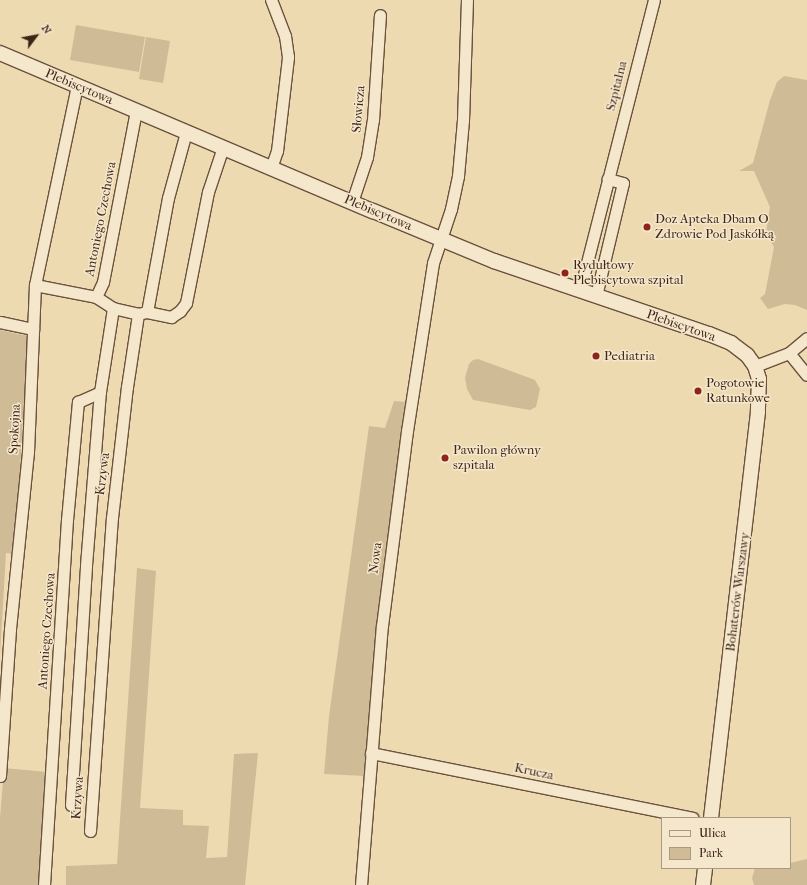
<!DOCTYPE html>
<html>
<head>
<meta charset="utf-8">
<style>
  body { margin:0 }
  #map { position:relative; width:807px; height:885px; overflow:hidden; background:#eedab1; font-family:"IM FELL French Canon",serif }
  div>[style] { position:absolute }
  .green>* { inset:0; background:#d0bb97 }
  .roads { filter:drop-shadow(1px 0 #6b523e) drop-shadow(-1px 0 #6b523e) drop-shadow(0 1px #6b523e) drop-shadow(0 -1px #6b523e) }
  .minor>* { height:11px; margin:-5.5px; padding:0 5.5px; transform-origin:5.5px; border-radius:5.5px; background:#f4e7cc }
  .tertiary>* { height:14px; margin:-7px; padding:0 7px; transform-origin:7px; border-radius:7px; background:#f4e7cc }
  .dots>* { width:11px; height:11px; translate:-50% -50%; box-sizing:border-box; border:2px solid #f4e7cc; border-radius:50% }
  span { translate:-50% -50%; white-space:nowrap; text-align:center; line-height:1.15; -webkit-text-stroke:3px #f4e7cc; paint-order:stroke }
  .street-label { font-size:13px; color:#3f2417 }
  .poi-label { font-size:13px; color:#3f2417 }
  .left { translate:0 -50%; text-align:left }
  .legend { position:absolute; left:661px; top:817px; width:130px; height:52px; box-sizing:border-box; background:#f4e7cc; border:1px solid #ac9984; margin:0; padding:5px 7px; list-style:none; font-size:12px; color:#3f2417 }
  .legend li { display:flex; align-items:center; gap:8px; height:20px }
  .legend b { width:20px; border:1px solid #ac9984 }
  .north { position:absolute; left:16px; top:16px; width:40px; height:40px; -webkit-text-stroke:3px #f4e7cc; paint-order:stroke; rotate:58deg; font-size:11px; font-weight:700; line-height:16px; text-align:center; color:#3f2417 }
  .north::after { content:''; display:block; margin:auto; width:14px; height:18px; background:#3f2417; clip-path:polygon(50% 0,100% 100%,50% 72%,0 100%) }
</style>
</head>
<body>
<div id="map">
  <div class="green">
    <i style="clip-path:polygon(76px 25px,145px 37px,139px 72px,70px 60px)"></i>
    <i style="clip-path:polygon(146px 37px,170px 41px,163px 83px,139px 79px)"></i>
    <i style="clip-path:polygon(784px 76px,807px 80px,807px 310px,795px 305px,785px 304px,768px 309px,760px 298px,765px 294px,774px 247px,766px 233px,770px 207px,754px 171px,739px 171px,753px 163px,770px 100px,777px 82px)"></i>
    <i style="clip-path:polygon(0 330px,28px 336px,16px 537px,15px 554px,6px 553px,0 655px)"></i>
    <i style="clip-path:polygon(478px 359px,535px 380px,540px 389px,536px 407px,530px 410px,473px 400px,467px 389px,465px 378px,469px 364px,473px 360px)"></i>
    <i style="clip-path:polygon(394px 401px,407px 402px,402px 462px,376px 630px,365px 776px,324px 774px,329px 716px,369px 426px,385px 428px)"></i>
    <i style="clip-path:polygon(137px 568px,156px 571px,140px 808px,183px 810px,183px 825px,209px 826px,206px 858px,227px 857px,234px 754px,258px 753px,245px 885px,66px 885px,66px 866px,117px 864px)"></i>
    <i style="clip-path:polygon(4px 768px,47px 772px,39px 885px,0 885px,0 818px)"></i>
    <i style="clip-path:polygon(807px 859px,807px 885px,754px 885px,752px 878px,755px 868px,790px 868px,790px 863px)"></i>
  </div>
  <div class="roads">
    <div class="minor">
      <i style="left:271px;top:168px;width:18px;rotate:-71deg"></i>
      <i style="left:277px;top:151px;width:95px;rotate:-83.3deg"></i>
      <i style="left:288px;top:57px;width:21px;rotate:-98deg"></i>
      <i style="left:285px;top:36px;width:39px;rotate:-111deg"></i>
      <i style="left:352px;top:202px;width:47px;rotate:-71.6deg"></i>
      <i style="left:367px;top:157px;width:37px;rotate:-81deg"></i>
      <i style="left:373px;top:120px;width:105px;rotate:-86.2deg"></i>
      <i style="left:35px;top:285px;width:62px;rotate:11.1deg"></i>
      <i style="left:580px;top:290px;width:299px;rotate:-75.7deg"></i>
      <i style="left:596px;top:296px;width:116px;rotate:-76.6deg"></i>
      <i style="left:623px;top:183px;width:16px;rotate:-165deg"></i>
      <i style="left:113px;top:308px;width:26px;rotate:13deg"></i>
      <i style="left:147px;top:312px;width:25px;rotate:12deg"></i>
      <i style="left:171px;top:317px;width:11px;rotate:-34deg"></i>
      <i style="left:180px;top:311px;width:10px;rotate:-53deg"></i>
      <i style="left:186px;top:303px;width:113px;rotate:-78.8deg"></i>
      <i style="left:208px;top:192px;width:47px;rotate:-71.6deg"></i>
      <i style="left:0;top:322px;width:34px;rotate:12deg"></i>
      <i style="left:789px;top:353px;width:28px;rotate:51deg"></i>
      <i style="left:755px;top:366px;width:36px;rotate:-21deg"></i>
      <i style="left:789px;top:353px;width:23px;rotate:-40deg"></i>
      <i style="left:371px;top:753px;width:328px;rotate:11.4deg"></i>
      <i style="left:0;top:776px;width:147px;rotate:-86.1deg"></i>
      <i style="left:10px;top:629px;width:178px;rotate:-84.2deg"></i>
      <i style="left:28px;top:452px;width:167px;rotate:-87.6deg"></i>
      <i style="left:35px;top:285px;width:203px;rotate:-78.1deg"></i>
      <i style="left:71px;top:805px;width:240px;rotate:-86.4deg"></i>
      <i style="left:86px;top:565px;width:174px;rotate:-85.4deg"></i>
      <i style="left:100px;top:392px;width:85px;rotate:-81.2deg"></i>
      <i style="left:113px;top:308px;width:20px;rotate:-147deg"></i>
      <i style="left:96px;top:297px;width:17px;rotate:-65deg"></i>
      <i style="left:103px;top:282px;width:174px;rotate:-79.1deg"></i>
      <i style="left:90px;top:831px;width:314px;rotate:-86deg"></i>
      <i style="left:112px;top:518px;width:132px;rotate:-83.5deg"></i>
      <i style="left:127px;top:387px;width:74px;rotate:-81.4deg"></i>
      <i style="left:138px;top:314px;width:9px;rotate:-13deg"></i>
      <i style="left:147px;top:312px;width:116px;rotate:-79.6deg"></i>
      <i style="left:168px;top:198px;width:68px;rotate:-74.7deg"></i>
      <i style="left:44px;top:885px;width:366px;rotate:-86.4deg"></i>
      <i style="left:67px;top:520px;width:119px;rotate:-84.7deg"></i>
      <i style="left:78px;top:402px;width:24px;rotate:-24deg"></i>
      <i style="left:361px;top:885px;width:260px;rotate:-85.4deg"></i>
      <i style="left:382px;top:626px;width:197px;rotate:-82.7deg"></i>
      <i style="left:407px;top:431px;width:170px;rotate:-81.2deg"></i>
      <i style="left:433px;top:263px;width:57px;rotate:-71.6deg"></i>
      <i style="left:451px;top:209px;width:34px;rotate:-78deg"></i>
      <i style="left:458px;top:176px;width:56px;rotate:-84.9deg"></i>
      <i style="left:463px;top:120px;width:120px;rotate:-88.1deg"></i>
    </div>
    <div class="tertiary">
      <i style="left:0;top:53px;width:405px;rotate:23deg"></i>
      <i style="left:373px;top:211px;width:131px;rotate:22.5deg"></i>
      <i style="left:494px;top:261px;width:227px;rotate:18.8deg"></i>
      <i style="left:709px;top:334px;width:24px;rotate:22deg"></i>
      <i style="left:731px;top:343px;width:20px;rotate:37deg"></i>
      <i style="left:747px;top:355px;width:14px;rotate:54deg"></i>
      <i style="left:755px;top:366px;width:14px;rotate:73deg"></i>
      <i style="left:759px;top:379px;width:33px;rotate:92deg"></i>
      <i style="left:758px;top:412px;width:409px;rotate:96.6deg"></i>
      <i style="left:703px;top:885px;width:17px;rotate:-83deg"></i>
    </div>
  </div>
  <div class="dots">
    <i style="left:647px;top:227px;background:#8f2418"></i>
    <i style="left:565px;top:273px;background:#8f2418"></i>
    <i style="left:596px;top:356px;background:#8f2418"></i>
    <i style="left:698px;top:391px;background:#8f2418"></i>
    <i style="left:445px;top:458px;background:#8f2418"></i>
  </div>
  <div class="street-label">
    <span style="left:617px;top:86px;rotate:-76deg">Szpitalna</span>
    <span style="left:79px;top:87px;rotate:23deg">Plebiscytowa</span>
    <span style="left:359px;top:109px;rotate:-85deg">Słowicza</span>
    <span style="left:378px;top:213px;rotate:23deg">Plebiscytowa</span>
    <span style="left:101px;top:219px;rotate:-79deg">Antoniego Czechowa</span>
    <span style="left:681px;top:326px;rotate:19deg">Plebiscytowa</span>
    <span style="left:15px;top:429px;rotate:-87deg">Spokojna</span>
    <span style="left:103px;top:474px;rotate:-83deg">Krzywa</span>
    <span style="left:376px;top:558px;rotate:-82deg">Nowa</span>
    <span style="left:738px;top:592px;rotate:-83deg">Bohaterów Warszawy</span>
    <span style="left:47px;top:631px;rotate:-86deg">Antoniego Czechowa</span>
    <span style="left:534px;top:772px;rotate:12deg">Krucza</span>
    <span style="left:78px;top:798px;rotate:-86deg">Krzywa</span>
  </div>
  <div class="poi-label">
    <span class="left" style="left:655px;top:227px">Doz Apteka Dbam O<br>Zdrowie Pod Jaskółką</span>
    <span class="left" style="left:573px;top:273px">Rydułtowy<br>Plebiscytowa szpital</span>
    <span class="left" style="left:604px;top:356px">Pediatria</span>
    <span class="left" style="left:706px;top:391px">Pogotowie<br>Ratunkowe</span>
    <span class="left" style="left:453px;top:458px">Pawilon główny<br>szpitala</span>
  </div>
  <ul class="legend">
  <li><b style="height:5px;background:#f4e7cc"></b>Ulica</li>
  <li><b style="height:11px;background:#d0bb97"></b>Park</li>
  </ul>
  <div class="north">N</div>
</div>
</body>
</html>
